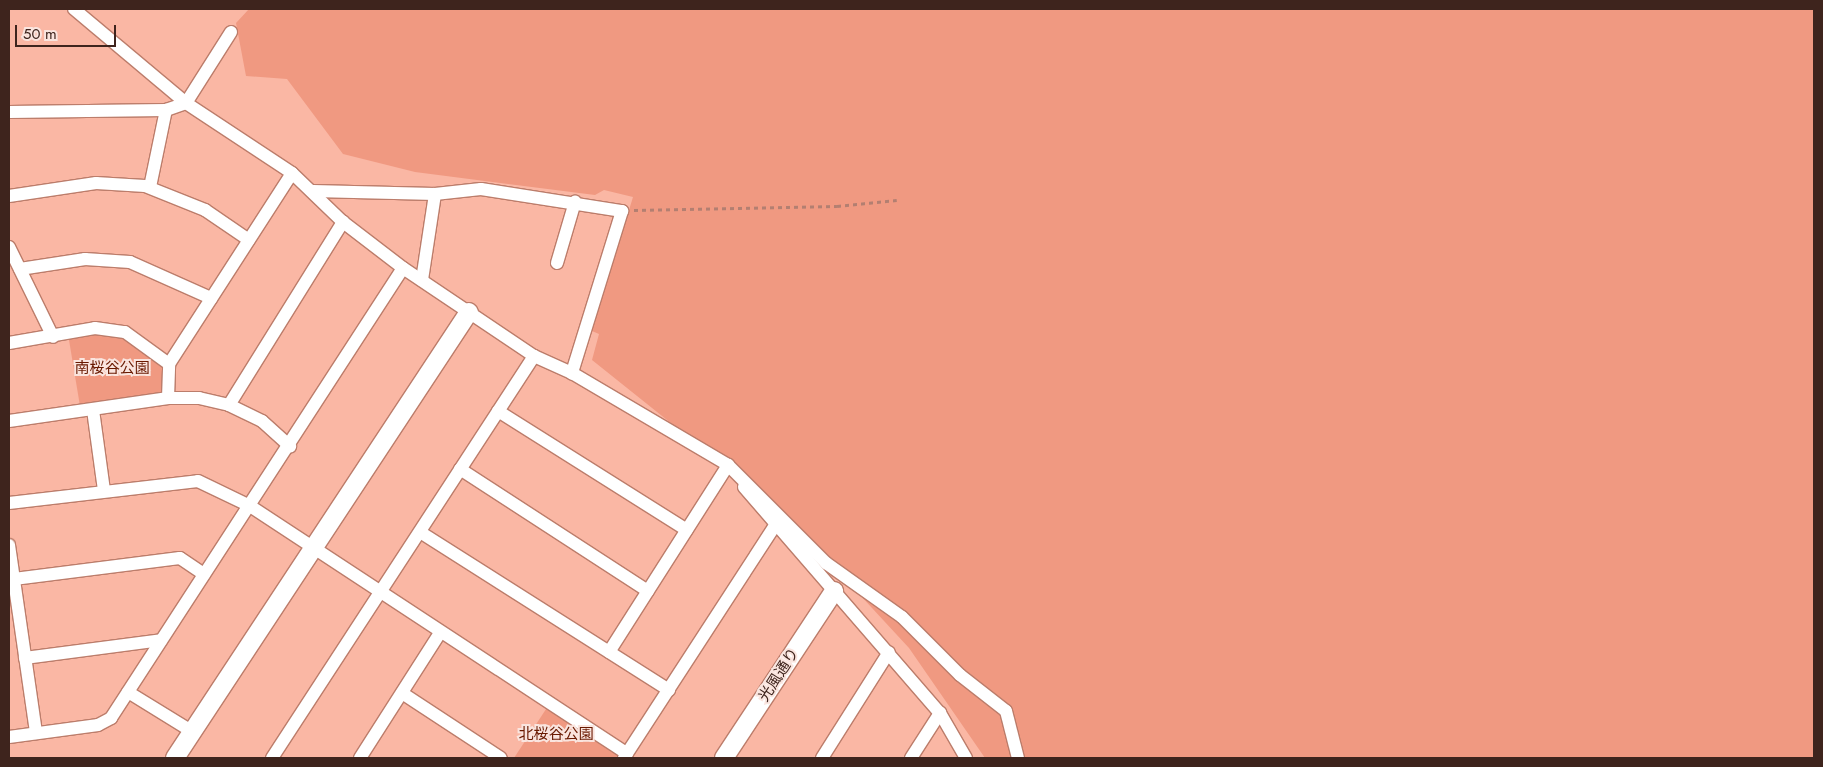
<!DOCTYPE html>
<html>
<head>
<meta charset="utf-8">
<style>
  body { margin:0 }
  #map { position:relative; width:1823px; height:767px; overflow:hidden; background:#fab7a4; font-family:Jost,"Noto Sans JP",sans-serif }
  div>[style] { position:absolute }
  .green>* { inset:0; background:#f09981 }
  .path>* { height:2.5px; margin-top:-1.25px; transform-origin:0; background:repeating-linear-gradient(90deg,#b37f71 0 4px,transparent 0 8px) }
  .roads { filter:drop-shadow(1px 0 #bc7d6b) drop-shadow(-1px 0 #bc7d6b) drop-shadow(0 1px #bc7d6b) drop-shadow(0 -1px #bc7d6b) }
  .street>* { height:12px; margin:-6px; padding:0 6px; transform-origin:6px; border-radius:6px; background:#fff }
  .secondary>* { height:18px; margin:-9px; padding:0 9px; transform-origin:9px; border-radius:9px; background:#fff }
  span { translate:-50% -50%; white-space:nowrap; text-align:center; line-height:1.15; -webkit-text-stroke:4px #fae5df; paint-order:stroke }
  .park-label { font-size:15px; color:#691900 }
  .street-label { font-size:15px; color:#3e241d }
  .frame { position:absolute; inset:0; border:10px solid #3e241d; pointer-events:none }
  .scale { position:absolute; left:15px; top:25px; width:101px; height:22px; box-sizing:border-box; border:2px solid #3e241d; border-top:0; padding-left:6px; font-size:15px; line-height:18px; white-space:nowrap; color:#3e241d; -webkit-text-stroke:4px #fae5df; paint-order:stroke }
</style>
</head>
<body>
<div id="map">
  <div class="green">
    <i style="clip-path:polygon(249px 9px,1814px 9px,1814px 758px,985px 758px,909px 648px,786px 515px,592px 360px,599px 334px,592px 331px,633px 197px,604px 190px,595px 195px,415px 172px,343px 154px,287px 79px,246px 76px,236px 23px)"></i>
    <i style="clip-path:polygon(125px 332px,169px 364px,168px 398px,81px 412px,68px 334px)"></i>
    <i style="clip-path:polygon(550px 703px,624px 758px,514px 758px)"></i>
  </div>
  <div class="path">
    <i style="left:634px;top:210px;width:203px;rotate:-1.1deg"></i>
    <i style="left:837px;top:206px;width:60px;rotate:-5.7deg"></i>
  </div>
  <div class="roads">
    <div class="street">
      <i style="left:74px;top:9px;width:146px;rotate:40deg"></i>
      <i style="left:186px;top:103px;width:127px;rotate:33.4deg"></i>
      <i style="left:292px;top:173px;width:71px;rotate:43.9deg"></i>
      <i style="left:343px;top:222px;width:76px;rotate:37.5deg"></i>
      <i style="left:403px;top:268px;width:158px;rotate:33.9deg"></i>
      <i style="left:534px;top:356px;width:42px;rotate:24.1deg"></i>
      <i style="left:572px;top:373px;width:181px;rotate:30.5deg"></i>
      <i style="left:728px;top:465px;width:139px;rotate:45deg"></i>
      <i style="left:826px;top:563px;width:93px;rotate:35.4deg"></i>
      <i style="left:902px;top:617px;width:82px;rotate:45deg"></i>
      <i style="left:960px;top:675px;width:58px;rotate:38deg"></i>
      <i style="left:1006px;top:711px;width:49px;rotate:75.7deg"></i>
      <i style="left:9px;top:112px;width:157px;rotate:-0.7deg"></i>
      <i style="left:166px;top:110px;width:21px;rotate:-19deg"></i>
      <i style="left:186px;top:103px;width:84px;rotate:-57.6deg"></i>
      <i style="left:150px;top:187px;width:79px;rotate:-78.3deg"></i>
      <i style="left:313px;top:191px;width:122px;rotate:1.4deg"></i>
      <i style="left:435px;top:194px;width:46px;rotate:-6.2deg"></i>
      <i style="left:481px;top:189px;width:143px;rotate:8.9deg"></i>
      <i style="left:622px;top:211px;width:170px;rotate:107.2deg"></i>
      <i style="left:9px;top:196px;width:88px;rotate:-8.5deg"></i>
      <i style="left:96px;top:183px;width:49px;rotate:3.5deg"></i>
      <i style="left:145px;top:186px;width:65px;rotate:21.8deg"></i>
      <i style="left:205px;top:210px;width:53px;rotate:34.3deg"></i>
      <i style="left:9px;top:247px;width:100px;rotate:63.9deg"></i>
      <i style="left:557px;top:263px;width:64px;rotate:-73.6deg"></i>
      <i style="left:20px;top:269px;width:66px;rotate:-8.7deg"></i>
      <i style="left:85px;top:259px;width:45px;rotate:3.8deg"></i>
      <i style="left:130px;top:262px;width:89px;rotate:24deg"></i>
      <i style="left:422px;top:280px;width:87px;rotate:-81.4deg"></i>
      <i style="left:9px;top:343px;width:87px;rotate:-9.9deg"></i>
      <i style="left:95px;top:328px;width:30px;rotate:8deg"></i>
      <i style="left:125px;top:332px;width:54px;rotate:36deg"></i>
      <i style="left:168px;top:398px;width:34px;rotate:-88deg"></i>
      <i style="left:169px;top:364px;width:227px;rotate:-57.2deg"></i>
      <i style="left:229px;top:405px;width:216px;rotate:-58.1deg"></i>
      <i style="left:93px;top:410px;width:81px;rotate:82.2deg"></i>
      <i style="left:498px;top:411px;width:223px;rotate:32.2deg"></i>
      <i style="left:9px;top:421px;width:161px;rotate:-8.2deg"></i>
      <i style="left:168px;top:398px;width:31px"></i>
      <i style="left:199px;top:398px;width:31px;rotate:13deg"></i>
      <i style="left:229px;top:405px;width:37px;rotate:26deg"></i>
      <i style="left:262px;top:421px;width:38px;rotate:42deg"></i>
      <i style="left:460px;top:469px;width:224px;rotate:33deg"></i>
      <i style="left:744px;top:487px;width:299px;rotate:49.1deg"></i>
      <i style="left:940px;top:713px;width:52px;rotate:60deg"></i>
      <i style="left:9px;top:503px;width:190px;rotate:-6.6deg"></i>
      <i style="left:198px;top:481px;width:58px;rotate:25.7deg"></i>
      <i style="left:250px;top:506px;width:451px;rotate:33.3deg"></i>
      <i style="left:420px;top:532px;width:295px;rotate:32.4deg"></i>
      <i style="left:9px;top:545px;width:190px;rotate:81.8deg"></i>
      <i style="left:14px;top:579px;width:167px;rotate:-7.2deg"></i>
      <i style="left:180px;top:558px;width:29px;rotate:34deg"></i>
      <i style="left:609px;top:652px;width:222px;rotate:-57.5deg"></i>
      <i style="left:25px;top:658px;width:137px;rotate:-7.5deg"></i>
      <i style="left:128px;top:692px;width:76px;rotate:31.6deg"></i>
      <i style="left:402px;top:693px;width:118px;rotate:33.3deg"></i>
      <i style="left:9px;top:737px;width:90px;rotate:-7.7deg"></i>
      <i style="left:98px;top:725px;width:15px;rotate:-28deg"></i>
      <i style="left:111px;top:718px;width:536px;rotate:-57.02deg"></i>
      <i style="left:272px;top:758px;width:480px;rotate:-56.9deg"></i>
      <i style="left:360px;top:758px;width:148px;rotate:-57.4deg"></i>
      <i style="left:624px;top:758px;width:275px;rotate:-57deg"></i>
      <i style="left:822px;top:758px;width:125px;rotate:-57.7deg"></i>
      <i style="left:911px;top:758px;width:54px;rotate:-57.2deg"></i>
    </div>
    <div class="secondary">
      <i style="left:175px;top:758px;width:534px;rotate:-56.61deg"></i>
      <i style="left:724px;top:758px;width:200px;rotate:-56.6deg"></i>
    </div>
  </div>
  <div class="park-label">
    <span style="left:112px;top:369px">南桜谷公園</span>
    <span style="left:556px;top:735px">北桜谷公園</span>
  </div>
  <div class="street-label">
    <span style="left:779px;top:675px;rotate:-57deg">光風通り</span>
  </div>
  <div class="frame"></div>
  <div class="scale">50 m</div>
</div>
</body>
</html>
